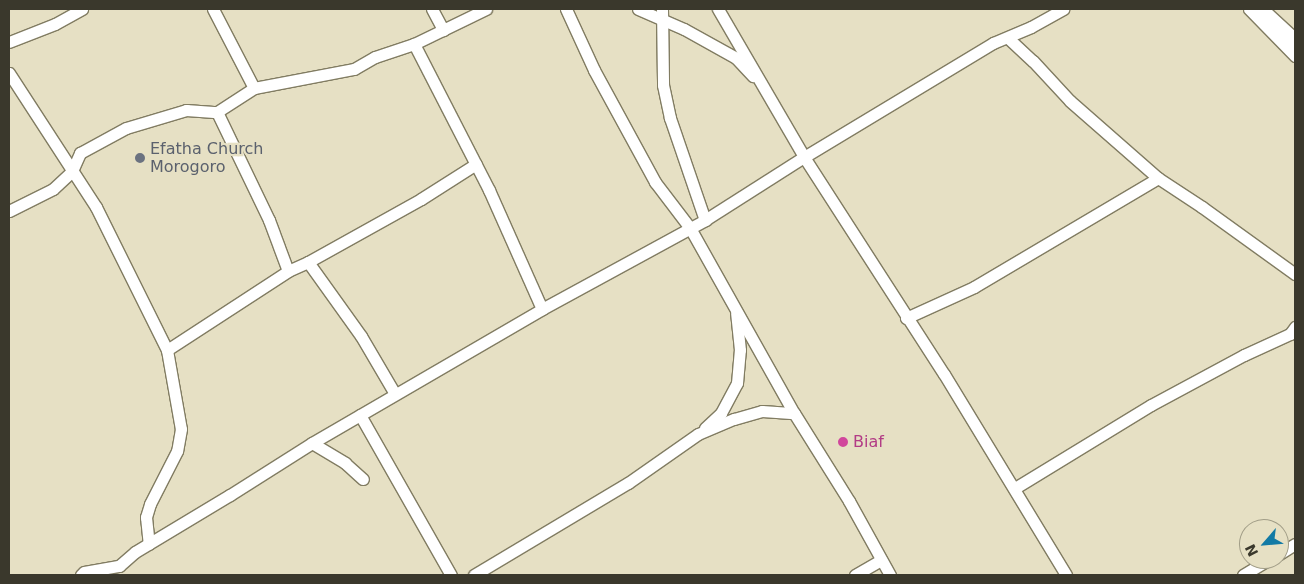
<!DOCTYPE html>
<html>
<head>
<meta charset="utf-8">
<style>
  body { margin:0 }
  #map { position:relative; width:1304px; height:584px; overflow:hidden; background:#e6e0c4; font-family:"DejaVu Sans",sans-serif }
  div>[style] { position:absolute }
  .roads { filter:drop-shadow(1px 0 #817c62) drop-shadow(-1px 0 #817c62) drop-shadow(0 1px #817c62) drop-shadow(0 -1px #817c62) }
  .street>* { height:11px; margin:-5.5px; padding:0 5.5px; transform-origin:5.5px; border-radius:5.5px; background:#fff }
  .secondary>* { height:16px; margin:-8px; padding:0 8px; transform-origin:8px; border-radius:8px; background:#fff }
  .dots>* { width:14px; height:14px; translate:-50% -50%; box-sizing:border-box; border:2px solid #e6e0c4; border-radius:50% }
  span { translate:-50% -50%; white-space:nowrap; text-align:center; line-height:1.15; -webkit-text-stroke:4.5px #e6e0c4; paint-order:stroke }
  .worship-label { font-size:16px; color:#5b616d }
  .left { translate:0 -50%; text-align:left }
  .hotel-label { font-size:16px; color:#b23c85 }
  .frame { position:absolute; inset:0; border:10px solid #3a382c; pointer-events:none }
  .north { position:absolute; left:1239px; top:519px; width:50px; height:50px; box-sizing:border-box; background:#e6e0c4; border:1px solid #a19d87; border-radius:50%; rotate:243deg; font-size:14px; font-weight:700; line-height:20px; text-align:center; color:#3a382c }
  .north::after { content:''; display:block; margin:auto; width:18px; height:22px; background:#127aa5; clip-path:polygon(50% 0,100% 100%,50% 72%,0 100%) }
</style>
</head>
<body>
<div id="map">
  <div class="roads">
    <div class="street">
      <i style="left:213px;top:9px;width:89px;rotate:62.6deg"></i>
      <i style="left:432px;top:9px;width:24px;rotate:62deg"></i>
      <i style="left:566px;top:9px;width:67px;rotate:65.3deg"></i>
      <i style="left:594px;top:70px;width:128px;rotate:61.4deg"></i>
      <i style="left:655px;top:182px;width:58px;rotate:52.7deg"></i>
      <i style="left:690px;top:228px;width:212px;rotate:60.7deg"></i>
      <i style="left:794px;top:413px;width:104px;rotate:58deg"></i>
      <i style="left:849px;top:501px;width:85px;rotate:61deg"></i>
      <i style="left:638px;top:9px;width:50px;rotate:23.5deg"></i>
      <i style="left:684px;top:29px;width:60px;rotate:29.1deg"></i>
      <i style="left:736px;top:58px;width:25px;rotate:47deg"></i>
      <i style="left:662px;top:9px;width:76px;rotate:89.2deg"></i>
      <i style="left:663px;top:85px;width:34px;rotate:78deg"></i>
      <i style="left:670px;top:118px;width:108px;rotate:71.1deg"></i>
      <i style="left:718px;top:9px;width:171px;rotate:59.8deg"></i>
      <i style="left:804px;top:157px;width:258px;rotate:57.2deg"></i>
      <i style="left:944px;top:374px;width:235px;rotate:58.7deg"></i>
      <i style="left:1249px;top:9px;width:66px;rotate:45.6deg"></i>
      <i style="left:1008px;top:38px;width:34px;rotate:43deg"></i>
      <i style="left:1033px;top:61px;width:54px;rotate:47.2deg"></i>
      <i style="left:1070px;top:101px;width:117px;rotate:41.2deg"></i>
      <i style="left:1158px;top:178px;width:53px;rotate:33.4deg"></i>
      <i style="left:1202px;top:207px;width:115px;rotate:35.8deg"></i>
      <i style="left:9px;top:42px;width:49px;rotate:-21.4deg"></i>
      <i style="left:55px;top:24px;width:31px;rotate:-29deg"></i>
      <i style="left:414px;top:44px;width:164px;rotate:62.8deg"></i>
      <i style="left:489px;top:190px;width:130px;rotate:66deg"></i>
      <i style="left:9px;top:73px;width:160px;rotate:57deg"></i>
      <i style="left:96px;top:207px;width:160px;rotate:63.6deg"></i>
      <i style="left:167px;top:350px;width:80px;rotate:80deg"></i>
      <i style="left:181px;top:429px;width:22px;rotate:100deg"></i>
      <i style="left:177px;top:451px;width:59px;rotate:117deg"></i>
      <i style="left:150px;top:504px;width:14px;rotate:107deg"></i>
      <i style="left:146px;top:517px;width:27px;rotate:84deg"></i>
      <i style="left:217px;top:112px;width:120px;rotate:64.3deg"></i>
      <i style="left:269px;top:220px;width:54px;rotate:69.6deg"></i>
      <i style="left:9px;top:211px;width:49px;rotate:-26.6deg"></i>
      <i style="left:53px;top:189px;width:26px;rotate:-43deg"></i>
      <i style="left:72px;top:171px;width:20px;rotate:-66deg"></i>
      <i style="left:80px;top:153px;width:52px;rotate:-28.5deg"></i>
      <i style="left:126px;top:128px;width:63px;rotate:-16.7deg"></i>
      <i style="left:186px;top:110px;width:31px;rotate:4deg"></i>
      <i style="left:217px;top:112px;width:44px;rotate:-33deg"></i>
      <i style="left:254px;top:88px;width:102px;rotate:-10.8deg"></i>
      <i style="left:354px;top:69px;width:24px;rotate:-30deg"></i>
      <i style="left:375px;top:57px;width:41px;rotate:-18.4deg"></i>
      <i style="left:414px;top:44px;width:80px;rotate:-25.9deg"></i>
      <i style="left:308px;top:262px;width:91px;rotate:54.4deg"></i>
      <i style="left:361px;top:336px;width:67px;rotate:59.6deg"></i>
      <i style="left:906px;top:318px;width:75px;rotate:-24.5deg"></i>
      <i style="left:974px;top:287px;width:214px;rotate:-30.6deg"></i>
      <i style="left:167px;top:350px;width:145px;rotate:-33.1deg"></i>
      <i style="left:288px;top:271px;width:22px;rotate:-24deg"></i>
      <i style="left:308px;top:262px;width:129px;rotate:-29.1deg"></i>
      <i style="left:421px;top:199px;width:65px;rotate:-32.5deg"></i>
      <i style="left:360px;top:415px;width:184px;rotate:60.4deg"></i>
      <i style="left:705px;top:428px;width:22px;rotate:-43deg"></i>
      <i style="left:721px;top:413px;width:34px;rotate:-62deg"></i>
      <i style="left:737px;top:383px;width:33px;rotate:-85deg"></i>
      <i style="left:740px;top:350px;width:37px;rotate:-96deg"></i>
      <i style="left:312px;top:443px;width:39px;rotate:31deg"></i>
      <i style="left:345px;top:463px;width:24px;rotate:42deg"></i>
      <i style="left:1015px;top:488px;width:159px;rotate:-31.4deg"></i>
      <i style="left:1151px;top:405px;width:106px;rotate:-28.3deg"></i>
      <i style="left:1244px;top:355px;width:51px;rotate:-24.5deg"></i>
      <i style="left:1290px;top:334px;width:9px;rotate:-54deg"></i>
      <i style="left:1279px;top:554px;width:19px;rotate:-32deg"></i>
      <i style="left:81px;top:575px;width:4px;rotate:-45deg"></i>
      <i style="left:84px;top:572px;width:36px;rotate:-10deg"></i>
      <i style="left:119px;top:566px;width:21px;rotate:-41deg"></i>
      <i style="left:135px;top:552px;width:111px;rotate:-31deg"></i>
      <i style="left:230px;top:495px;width:97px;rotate:-32.4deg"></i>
      <i style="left:312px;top:443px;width:266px;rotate:-30.2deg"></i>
      <i style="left:542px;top:309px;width:186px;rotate:-28.6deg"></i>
      <i style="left:705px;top:220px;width:117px;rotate:-32.5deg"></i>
      <i style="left:804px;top:157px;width:221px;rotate:-31.1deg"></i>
      <i style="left:993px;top:43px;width:41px;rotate:-22.8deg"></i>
      <i style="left:1031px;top:27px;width:37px;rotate:-29deg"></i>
      <i style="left:474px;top:575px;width:179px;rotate:-30.9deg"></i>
      <i style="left:628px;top:483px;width:85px;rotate:-35deg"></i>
      <i style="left:698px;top:434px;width:39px;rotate:-23deg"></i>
      <i style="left:734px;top:419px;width:29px;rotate:-16deg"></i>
      <i style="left:762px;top:411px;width:32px;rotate:4deg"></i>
      <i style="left:855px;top:575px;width:30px;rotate:-30deg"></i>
      <i style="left:1243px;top:575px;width:31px;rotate:-31deg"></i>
    </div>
    <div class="secondary">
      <i style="left:1259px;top:9px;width:49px;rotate:42.5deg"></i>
    </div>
  </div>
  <div class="dots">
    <i style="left:140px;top:158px;background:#6b7280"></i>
    <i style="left:843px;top:442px;background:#d1479c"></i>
  </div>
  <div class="worship-label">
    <span class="left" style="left:150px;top:158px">Efatha Church<br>Morogoro</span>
  </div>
  <div class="hotel-label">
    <span class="left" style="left:853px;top:442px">Biaf</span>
  </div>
  <div class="frame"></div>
  <div class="north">N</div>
</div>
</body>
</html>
